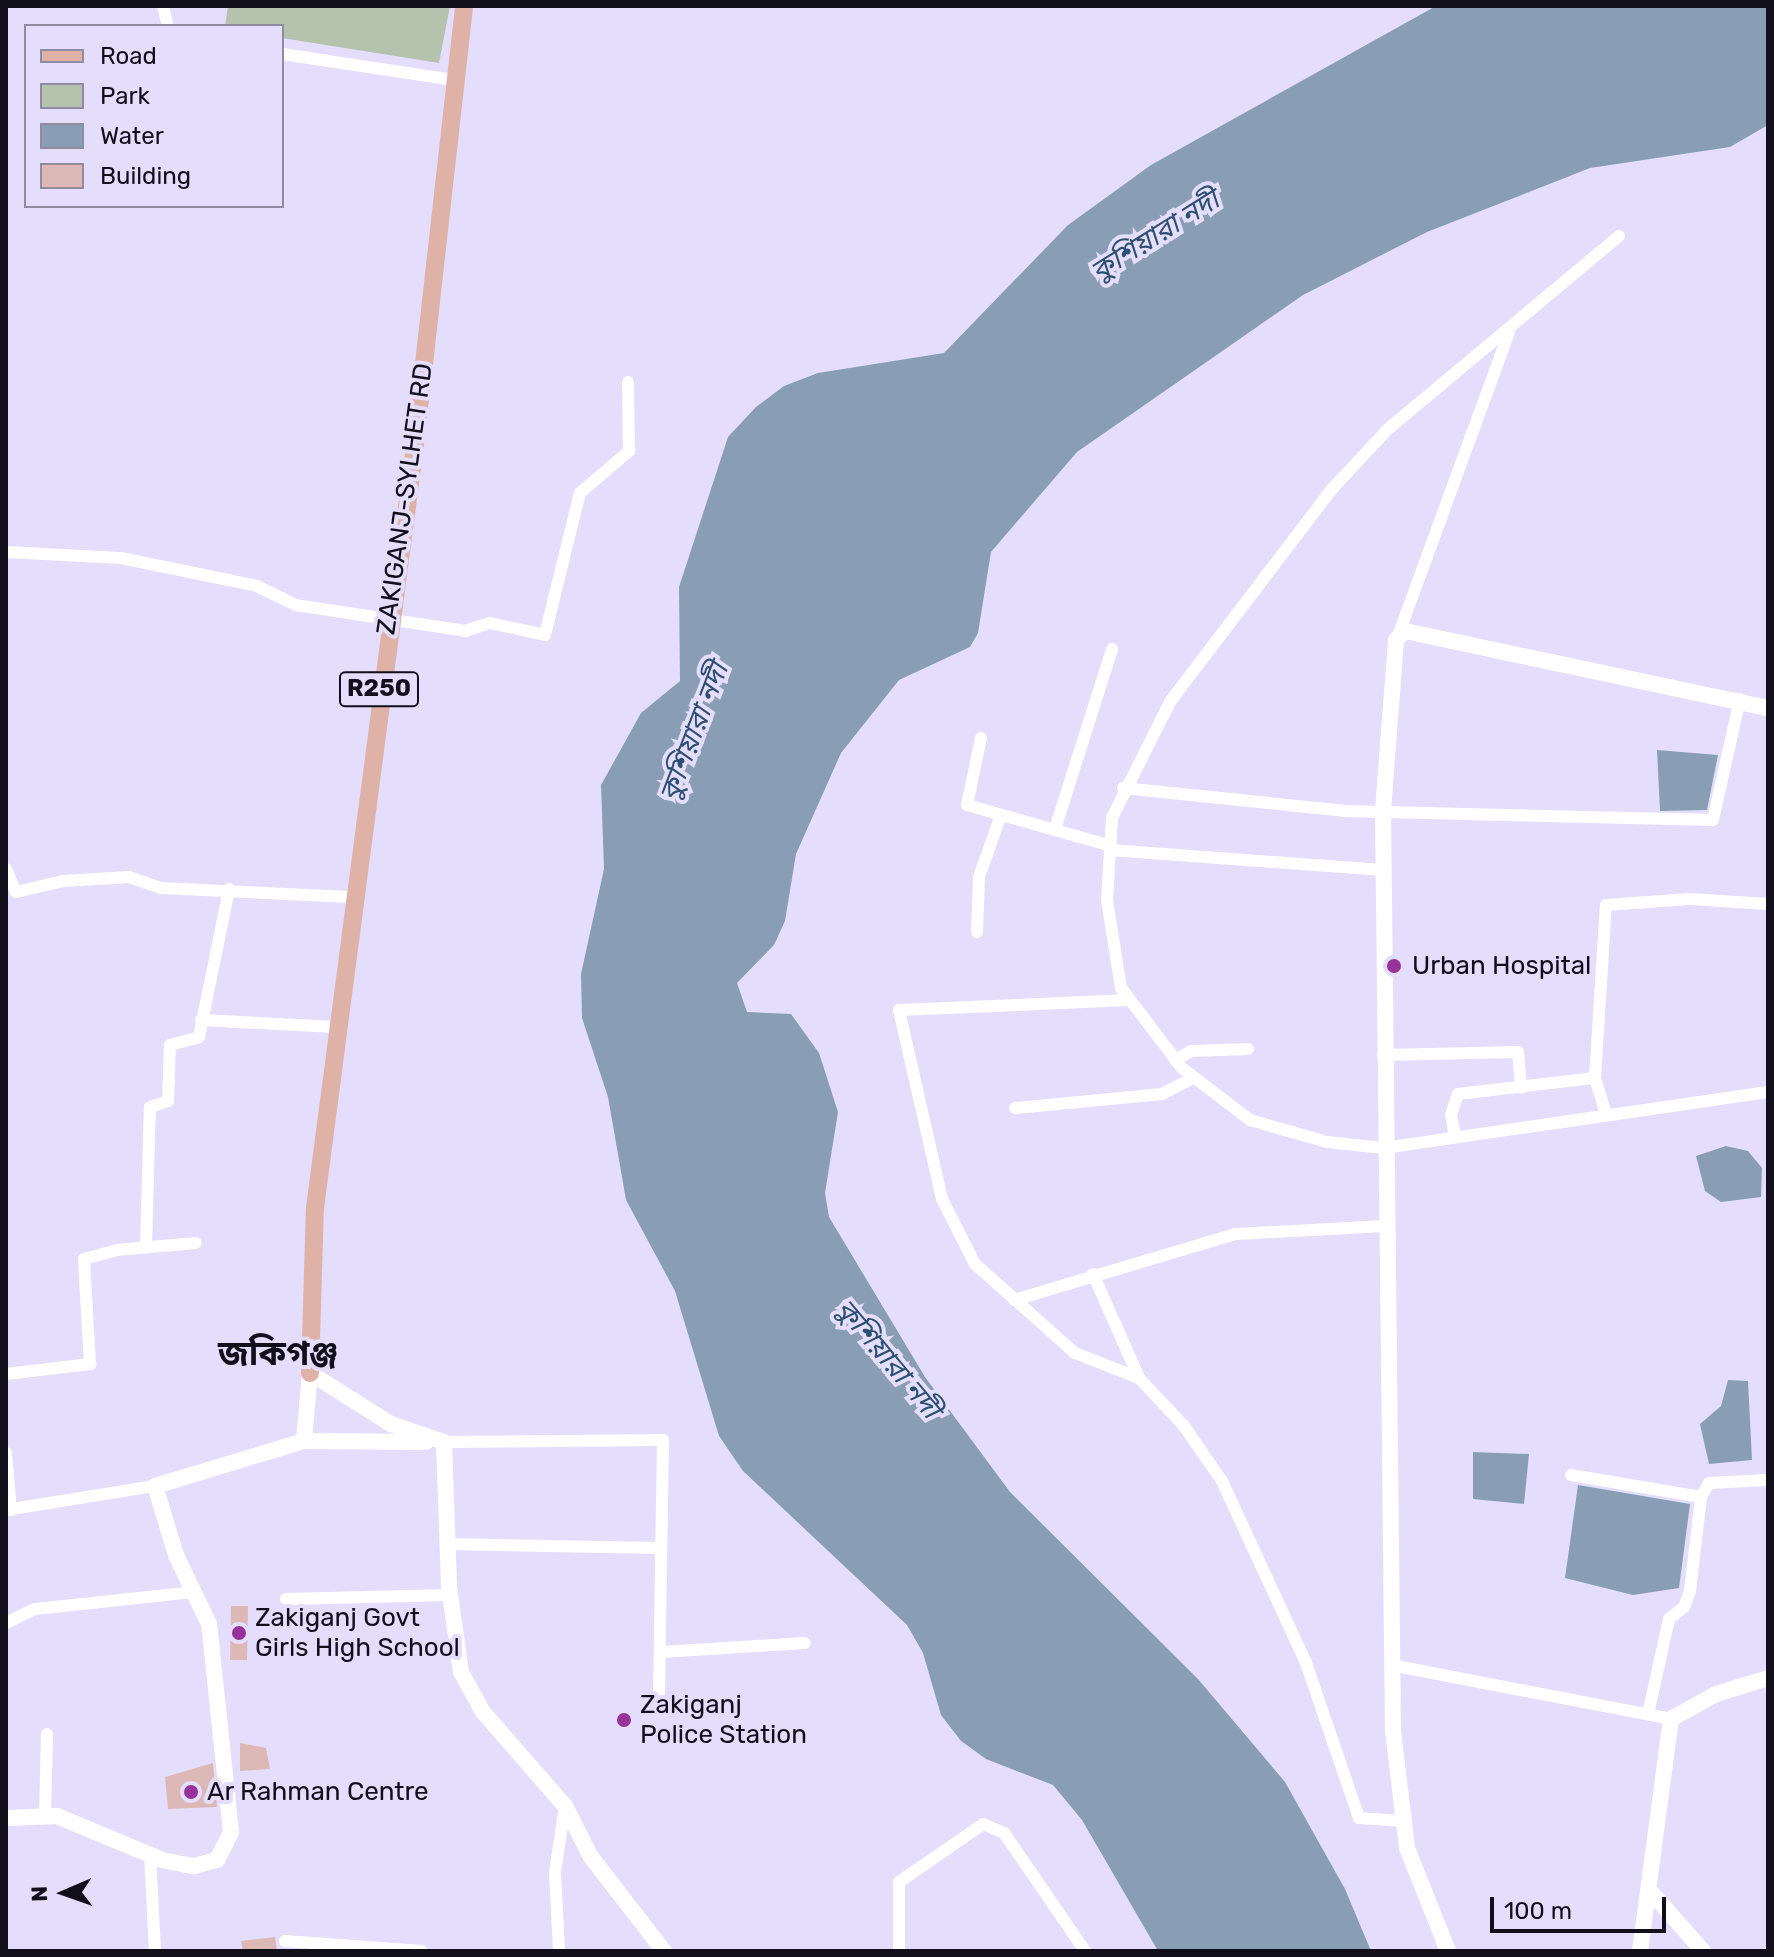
<!DOCTYPE html>
<html>
<head>
<meta charset="utf-8">
<style>
  body { margin:0 }
  #map { position:relative; width:1774px; height:1957px; overflow:hidden; background:#e4defc; font-family:Rubik,"Noto Sans Bengali",sans-serif }
  div>[style] { position:absolute }
  .green>* { inset:0; background:#b5c2ae }
  .water>* { inset:0; background:#899eb4 }
  .building>* { inset:0; background:#dcb9b7 }
  .street>* { height:12px; margin:-6px; padding:0 6px; transform-origin:6px; border-radius:6px; background:#fff }
  .secondary>* { height:16px; margin:-8px; padding:0 8px; transform-origin:8px; border-radius:8px; background:#fff }
  .primary>* { height:18px; margin:-9px; padding:0 9px; transform-origin:9px; border-radius:9px; background:#deb2a7 }
  .dots>* { width:22px; height:22px; translate:-50% -50%; box-sizing:border-box; border:4px solid #e4defc; border-radius:50% }
  span { translate:-50% -50%; white-space:nowrap; text-align:center; line-height:1.15; -webkit-text-stroke:8px #e4defc; paint-order:stroke }
  .shield-label span { padding:2px 6px; background:#e4defc; border:2px solid; border-radius:6px; -webkit-text-stroke-width:0 }
  .shield-label { font-size:24px; color:#110f19; font-weight:700 }
  .street-label { font-size:26px; color:#110f19 }
  .poi-label { font-size:26px; color:#110f19 }
  .left { translate:0 -50%; text-align:left }
  .water-label { font-size:28px; color:#2c4e70; font-style:italic }
  .district-label { font-size:34px; color:#110f19; font-weight:700 }
  .frame { position:absolute; inset:0; border:8px solid #110f19; pointer-events:none }
  .legend { position:absolute; left:24px; top:24px; width:260px; height:184px; box-sizing:border-box; background:#e4defc; border:2px solid #908ba1; margin:0; padding:10px 14px; list-style:none; font-size:24px; color:#110f19 }
  .legend li { display:flex; align-items:center; gap:16px; height:40px }
  .legend b { width:40px; border:2px solid #908ba1 }
  .north { position:absolute; left:24px; top:1853px; width:80px; height:80px; -webkit-text-stroke:6px #e4defc; paint-order:stroke; rotate:268deg; font-size:22px; font-weight:700; line-height:32px; text-align:center; color:#110f19 }
  .north::after { content:''; display:block; margin:auto; width:28px; height:36px; background:#110f19; clip-path:polygon(50% 0,100% 100%,50% 72%,0 100%) }
  .scale { position:absolute; left:1490px; top:1897px; width:176px; height:36px; box-sizing:border-box; border:4px solid #110f19; border-top:0; padding-left:10px; font-size:24px; line-height:28px; white-space:nowrap; color:#110f19; -webkit-text-stroke:6px #e4defc; paint-order:stroke }
</style>
</head>
<body>
<div id="map">
  <div class="green">
    <i style="clip-path:polygon(228px 6px,450px 6px,439px 63px,282px 38px,282px 26px,225px 26px)"></i>
  </div>
  <div class="water">
    <i style="clip-path:polygon(1436px 6px,1768px 6px,1768px 125px,1730px 147px,1590px 168px,1427px 232px,1303px 295px,1077px 452px,991px 552px,978px 633px,970px 647px,899px 680px,841px 753px,796px 854px,785px 921px,774px 945px,737px 983px,747px 1012px,791px 1014px,819px 1053px,838px 1112px,825px 1193px,829px 1217px,925px 1377px,1010px 1492px,1198px 1679px,1285px 1782px,1345px 1889px,1371px 1951px,1158px 1951px,1082px 1820px,1053px 1785px,986px 1759px,961px 1741px,941px 1715px,923px 1653px,907px 1625px,743px 1471px,719px 1436px,675px 1291px,626px 1200px,608px 1097px,582px 1018px,581px 974px,604px 869px,601px 785px,641px 713px,680px 681px,679px 587px,728px 437px,756px 407px,784px 386px,818px 373px,944px 353px,1068px 225px,1151px 165px)"></i>
    <i style="clip-path:polygon(1657px 750px,1718px 755px,1707px 810px,1660px 811px)"></i>
    <i style="clip-path:polygon(1726px 1146px,1748px 1151px,1762px 1168px,1761px 1197px,1721px 1202px,1705px 1191px,1696px 1156px)"></i>
    <i style="clip-path:polygon(1728px 1380px,1748px 1381px,1752px 1460px,1709px 1464px,1700px 1424px,1721px 1406px)"></i>
    <i style="clip-path:polygon(1473px 1452px,1529px 1454px,1524px 1504px,1473px 1499px)"></i>
    <i style="clip-path:polygon(1578px 1485px,1690px 1504px,1679px 1588px,1633px 1595px,1565px 1578px)"></i>
  </div>
  <div class="building">
    <i style="clip-path:polygon(231px 1606px,248px 1606px,247px 1660px,230px 1660px)"></i>
    <i style="clip-path:polygon(240px 1743px,266px 1748px,270px 1769px,240px 1771px)"></i>
    <i style="clip-path:polygon(213px 1763px,217px 1807px,168px 1809px,165px 1777px)"></i>
    <i style="clip-path:polygon(275px 1937px,277px 1951px,243px 1951px,241px 1941px)"></i>
  </div>
  <div class="street">
    <i style="left:163px;top:6px;width:21px;rotate:76deg"></i>
    <i style="left:282px;top:54px;width:173px;rotate:8.6deg"></i>
    <i style="left:1619px;top:236px;width:302px;rotate:140.1deg"></i>
    <i style="left:1387px;top:430px;width:81px;rotate:133deg"></i>
    <i style="left:1332px;top:489px;width:265px;rotate:127.3deg"></i>
    <i style="left:1171px;top:700px;width:132px;rotate:116.6deg"></i>
    <i style="left:1112px;top:818px;width:82px;rotate:93.5deg"></i>
    <i style="left:1107px;top:900px;width:89px;rotate:81deg"></i>
    <i style="left:1121px;top:988px;width:101px;rotate:52.7deg"></i>
    <i style="left:1182px;top:1068px;width:86px;rotate:37.4deg"></i>
    <i style="left:1250px;top:1120px;width:80px;rotate:15.9deg"></i>
    <i style="left:1327px;top:1142px;width:57px;rotate:6deg"></i>
    <i style="left:1384px;top:1148px;width:388px;rotate:-8.3deg"></i>
    <i style="left:6px;top:552px;width:115px;rotate:3deg"></i>
    <i style="left:121px;top:558px;width:139px;rotate:11.6deg"></i>
    <i style="left:257px;top:586px;width:43px;rotate:26deg"></i>
    <i style="left:296px;top:605px;width:171px;rotate:8.7deg"></i>
    <i style="left:465px;top:631px;width:26px;rotate:-18deg"></i>
    <i style="left:490px;top:623px;width:56px;rotate:12.3deg"></i>
    <i style="left:545px;top:635px;width:146px;rotate:-76.2deg"></i>
    <i style="left:580px;top:493px;width:65px;rotate:-40.6deg"></i>
    <i style="left:629px;top:451px;width:69px;rotate:-90.8deg"></i>
    <i style="left:1399px;top:633px;width:320px;rotate:-69.9deg"></i>
    <i style="left:981px;top:738px;width:68px;rotate:101.8deg"></i>
    <i style="left:967px;top:805px;width:150px;rotate:15.9deg"></i>
    <i style="left:1123px;top:788px;width:222px;rotate:5.9deg"></i>
    <i style="left:1344px;top:811px;width:369px;rotate:1.4deg"></i>
    <i style="left:1713px;top:820px;width:124px;rotate:-77.4deg"></i>
    <i style="left:1055px;top:829px;width:189px;rotate:-72.4deg"></i>
    <i style="left:1110px;top:850px;width:274px;rotate:4.2deg"></i>
    <i style="left:6px;top:869px;width:25px;rotate:67deg"></i>
    <i style="left:16px;top:892px;width:48px;rotate:-13.2deg"></i>
    <i style="left:63px;top:881px;width:66px;rotate:-3.5deg"></i>
    <i style="left:129px;top:877px;width:34px;rotate:19deg"></i>
    <i style="left:161px;top:888px;width:190px;rotate:2.7deg"></i>
    <i style="left:977px;top:932px;width:55px;rotate:-87.9deg"></i>
    <i style="left:979px;top:877px;width:66px;rotate:-70.5deg"></i>
    <i style="left:1130px;top:1000px;width:231px;rotate:177.5deg"></i>
    <i style="left:899px;top:1010px;width:194px;rotate:77.2deg"></i>
    <i style="left:942px;top:1199px;width:73px;rotate:63.1deg"></i>
    <i style="left:975px;top:1264px;width:134px;rotate:41.7deg"></i>
    <i style="left:1075px;top:1353px;width:69px;rotate:21.3deg"></i>
    <i style="left:1139px;top:1378px;width:66px;rotate:46.8deg"></i>
    <i style="left:1184px;top:1426px;width:67px;rotate:55.4deg"></i>
    <i style="left:1222px;top:1481px;width:200px;rotate:65.2deg"></i>
    <i style="left:1306px;top:1663px;width:164px;rotate:71.1deg"></i>
    <i style="left:1359px;top:1818px;width:44px;rotate:3.9deg"></i>
    <i style="left:201px;top:1020px;width:134px;rotate:3deg"></i>
    <i style="left:1383px;top:1055px;width:135px;rotate:-1.3deg"></i>
    <i style="left:1518px;top:1052px;width:36px;rotate:85deg"></i>
    <i style="left:1175px;top:1060px;width:18px;rotate:-29deg"></i>
    <i style="left:1191px;top:1051px;width:57px;rotate:-2deg"></i>
    <i style="left:1595px;top:1078px;width:173px;rotate:-86.4deg"></i>
    <i style="left:1606px;top:905px;width:84px;rotate:-4.1deg"></i>
    <i style="left:1690px;top:899px;width:78px;rotate:3.7deg"></i>
    <i style="left:1015px;top:1108px;width:148px;rotate:-5.4deg"></i>
    <i style="left:1162px;top:1094px;width:36px;rotate:-27deg"></i>
    <i style="left:1455px;top:1137px;width:22px;rotate:-100deg"></i>
    <i style="left:1451px;top:1115px;width:22px;rotate:-72deg"></i>
    <i style="left:1458px;top:1094px;width:138px;rotate:-6.7deg"></i>
    <i style="left:1595px;top:1078px;width:39px;rotate:73deg"></i>
    <i style="left:146px;top:1247px;width:140px;rotate:-88.4deg"></i>
    <i style="left:150px;top:1107px;width:19px;rotate:-18deg"></i>
    <i style="left:168px;top:1101px;width:56px;rotate:-88deg"></i>
    <i style="left:170px;top:1045px;width:30px;rotate:-15deg"></i>
    <i style="left:199px;top:1037px;width:151px;rotate:-78.5deg"></i>
    <i style="left:1093px;top:1274px;width:114px;rotate:66.1deg"></i>
    <i style="left:1014px;top:1300px;width:232px;rotate:-16.6deg"></i>
    <i style="left:1236px;top:1234px;width:150px;rotate:-3.1deg"></i>
    <i style="left:6px;top:1374px;width:85px;rotate:-6.8deg"></i>
    <i style="left:90px;top:1364px;width:105px;rotate:-93.3deg"></i>
    <i style="left:84px;top:1259px;width:34px;rotate:-15deg"></i>
    <i style="left:117px;top:1250px;width:79px;rotate:-5.1deg"></i>
    <i style="left:444px;top:1442px;width:219px;rotate:-0.5deg"></i>
    <i style="left:663px;top:1440px;width:258px;rotate:90.9deg"></i>
    <i style="left:6px;top:1453px;width:57px;rotate:85deg"></i>
    <i style="left:1571px;top:1475px;width:132px;rotate:9.6deg"></i>
    <i style="left:6px;top:1510px;width:151px;rotate:-9.2deg"></i>
    <i style="left:447px;top:1544px;width:213px;rotate:1.1deg"></i>
    <i style="left:286px;top:1599px;width:164px;rotate:-1.4deg"></i>
    <i style="left:6px;top:1623px;width:32px;rotate:-26deg"></i>
    <i style="left:35px;top:1609px;width:159px;rotate:-6.1deg"></i>
    <i style="left:662px;top:1652px;width:143px;rotate:-3.6deg"></i>
    <i style="left:1396px;top:1666px;width:280px;rotate:10.9deg"></i>
    <i style="left:1648px;top:1714px;width:97px;rotate:-77.5deg"></i>
    <i style="left:1669px;top:1619px;width:19px;rotate:-39deg"></i>
    <i style="left:1684px;top:1607px;width:17px;rotate:-69deg"></i>
    <i style="left:1690px;top:1591px;width:95px;rotate:-83.3deg"></i>
    <i style="left:1701px;top:1497px;width:16px;rotate:-60deg"></i>
    <i style="left:1709px;top:1483px;width:59px;rotate:-2.9deg"></i>
    <i style="left:45px;top:1816px;width:82px;rotate:-88.6deg"></i>
    <i style="left:150px;top:1855px;width:96px;rotate:87deg"></i>
    <i style="left:285px;top:1941px;width:137px;rotate:4.2deg"></i>
    <i style="left:559px;top:1951px;width:79px;rotate:-92.9deg"></i>
    <i style="left:555px;top:1872px;width:67px;rotate:-81.4deg"></i>
    <i style="left:899px;top:1951px;width:69px;rotate:-90deg"></i>
    <i style="left:899px;top:1882px;width:102px;rotate:-34.6deg"></i>
    <i style="left:983px;top:1824px;width:23px;rotate:23deg"></i>
    <i style="left:1004px;top:1833px;width:143px;rotate:55.5deg"></i>
  </div>
  <div class="secondary">
    <i style="left:310px;top:1373px;width:96px;rotate:32.2deg"></i>
    <i style="left:391px;top:1424px;width:56px;rotate:18.8deg"></i>
    <i style="left:304px;top:1441px;width:122px;rotate:0.5deg"></i>
    <i style="left:444px;top:1442px;width:144px;rotate:88deg"></i>
    <i style="left:449px;top:1586px;width:87px;rotate:82.1deg"></i>
    <i style="left:461px;top:1672px;width:46px;rotate:61.2deg"></i>
    <i style="left:483px;top:1712px;width:125px;rotate:48.9deg"></i>
    <i style="left:565px;top:1806px;width:57px;rotate:63deg"></i>
    <i style="left:591px;top:1857px;width:119px;rotate:52.2deg"></i>
    <i style="left:6px;top:1818px;width:51px;rotate:-2.2deg"></i>
    <i style="left:57px;top:1816px;width:114px;rotate:22.7deg"></i>
    <i style="left:162px;top:1860px;width:33px;rotate:11deg"></i>
    <i style="left:194px;top:1866px;width:24px;rotate:-15deg"></i>
    <i style="left:217px;top:1860px;width:31px;rotate:-63deg"></i>
    <i style="left:231px;top:1832px;width:209px;rotate:-96deg"></i>
    <i style="left:209px;top:1624px;width:76px;rotate:-115.6deg"></i>
    <i style="left:176px;top:1555px;width:72px;rotate:-106.9deg"></i>
    <i style="left:155px;top:1486px;width:156px;rotate:-16.8deg"></i>
    <i style="left:304px;top:1441px;width:68px;rotate:-85deg"></i>
    <i style="left:1651px;top:1892px;width:79px;rotate:48.6deg"></i>
    <i style="left:1448px;top:1951px;width:111px;rotate:-111.7deg"></i>
    <i style="left:1407px;top:1848px;width:118px;rotate:-96.8deg"></i>
    <i style="left:1393px;top:1731px;width:921px;rotate:-90.62deg"></i>
    <i style="left:1383px;top:810px;width:170px;rotate:-85.6deg"></i>
    <i style="left:1396px;top:640px;width:13px;rotate:-45deg"></i>
    <i style="left:1405px;top:631px;width:371px;rotate:12deg"></i>
    <i style="left:1640px;top:1951px;width:234px;rotate:-82.4deg"></i>
    <i style="left:1671px;top:1719px;width:51px;rotate:-29.1deg"></i>
    <i style="left:1716px;top:1694px;width:54px;rotate:-17.1deg"></i>
  </div>
  <div class="primary">
    <i style="left:310px;top:1373px;width:165px;rotate:-88.3deg"></i>
    <i style="left:315px;top:1208px;width:761px;rotate:-82.53deg"></i>
    <i style="left:414px;top:453px;width:450px;rotate:-83.6deg"></i>
  </div>
  <div class="dots">
    <i style="left:1394px;top:966px;background:#973298"></i>
    <i style="left:239px;top:1633px;background:#973298"></i>
    <i style="left:624px;top:1720px;background:#973298"></i>
    <i style="left:191px;top:1792px;background:#973298"></i>
  </div>
  <div class="shield-label">
    <span style="left:379px;top:689px">R250</span>
  </div>
  <div class="street-label">
    <span style="left:405px;top:499px;rotate:-82deg">ZAKIGANJ-SYLHET RD</span>
  </div>
  <div class="poi-label">
    <span class="left" style="left:1412px;top:966px">Urban Hospital</span>
    <span class="left" style="left:255px;top:1633px">Zakiganj Govt<br>Girls High School</span>
    <span class="left" style="left:640px;top:1720px">Zakiganj<br>Police Station</span>
    <span class="left" style="left:207px;top:1792px">Ar Rahman Centre</span>
  </div>
  <div class="water-label">
    <span style="left:1155px;top:236px;rotate:-32deg">কুশিয়ারা নদী</span>
    <span style="left:694px;top:732px;rotate:-69deg">কুশিয়ারা নদী</span>
    <span style="left:888px;top:1359px;rotate:50deg">কুশিয়ারা নদী</span>
  </div>
  <div class="district-label">
    <span style="left:278px;top:1354px">জকিগঞ্জ</span>
  </div>
  <div class="frame"></div>
  <ul class="legend">
  <li><b style="height:10px;background:#deb2a7"></b>Road</li>
  <li><b style="height:22px;background:#b5c2ae"></b>Park</li>
  <li><b style="height:22px;background:#899eb4"></b>Water</li>
  <li><b style="height:22px;background:#dcb9b7"></b>Building</li>
  </ul>
  <div class="north">N</div>
  <div class="scale">100 m</div>
</div>
</body>
</html>
